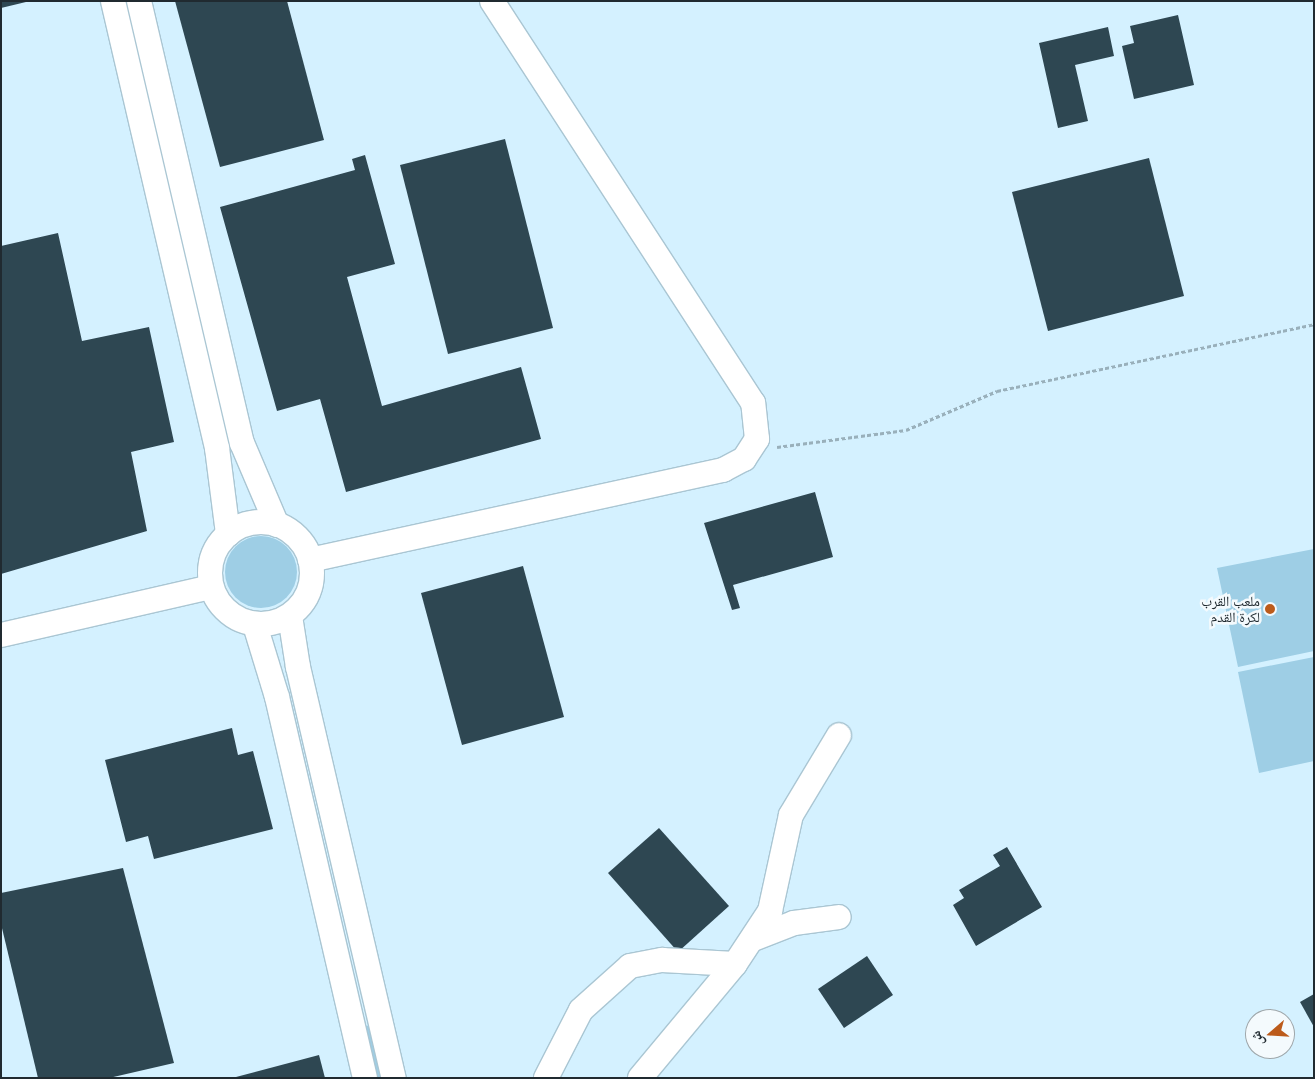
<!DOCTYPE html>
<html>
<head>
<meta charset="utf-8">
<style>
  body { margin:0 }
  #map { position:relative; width:1315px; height:1079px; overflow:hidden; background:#d4f1ff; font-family:Lato,"Noto Naskh Arabic",sans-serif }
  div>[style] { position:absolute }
  .green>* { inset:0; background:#9ecee5 }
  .round { border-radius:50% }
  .building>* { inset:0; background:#2e4752 }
  .path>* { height:3px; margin-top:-1.5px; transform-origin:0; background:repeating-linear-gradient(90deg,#99b0bb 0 4px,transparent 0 6.5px) }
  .roads { filter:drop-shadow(1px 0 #aac6d3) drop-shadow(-1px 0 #aac6d3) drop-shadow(0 1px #aac6d3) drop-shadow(0 -1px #aac6d3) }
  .minor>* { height:24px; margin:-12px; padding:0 12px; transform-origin:12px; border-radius:12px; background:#fff }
  .minor>.ring { margin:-12px; padding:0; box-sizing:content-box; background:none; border:24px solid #fff; border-radius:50% }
  .dots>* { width:14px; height:14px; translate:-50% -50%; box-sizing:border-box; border:2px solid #f4fafd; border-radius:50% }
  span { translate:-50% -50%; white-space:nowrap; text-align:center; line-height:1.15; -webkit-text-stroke:5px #f4fafd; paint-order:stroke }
  .poi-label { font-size:14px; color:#202a30 }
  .right { translate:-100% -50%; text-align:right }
  .frame { position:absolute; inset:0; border:2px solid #202a30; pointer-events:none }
  .north { position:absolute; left:1245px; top:1009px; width:50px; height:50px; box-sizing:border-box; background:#f4fafd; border:1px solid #9fa7ab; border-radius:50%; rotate:251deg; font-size:14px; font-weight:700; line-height:20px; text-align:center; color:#202a30 }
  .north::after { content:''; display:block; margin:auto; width:18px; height:22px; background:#bc5b1b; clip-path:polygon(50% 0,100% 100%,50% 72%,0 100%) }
</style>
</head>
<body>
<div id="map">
  <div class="green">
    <i style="clip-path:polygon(123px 1px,130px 1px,156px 130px,153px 131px)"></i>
    <i style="clip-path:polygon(161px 158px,164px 159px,191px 285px)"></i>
    <i style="clip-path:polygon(198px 315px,216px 378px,215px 380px,212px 379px)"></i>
    <i class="round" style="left:225px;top:536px;width:72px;height:72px"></i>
    <i style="clip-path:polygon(1314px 549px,1314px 651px,1238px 667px,1217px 568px)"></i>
    <i style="clip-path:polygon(1314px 657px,1314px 761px,1259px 773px,1238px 672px)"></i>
    <i style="clip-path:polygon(372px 1025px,384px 1078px,377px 1078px,365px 1026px)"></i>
  </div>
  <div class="building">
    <i style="clip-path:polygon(1px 1px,26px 1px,26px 2px,1px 8px)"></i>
    <i style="clip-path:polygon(175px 1px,287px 1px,324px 140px,220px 167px)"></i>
    <i style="clip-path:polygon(1178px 15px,1194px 85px,1134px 99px,1122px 46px,1134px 43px,1130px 26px)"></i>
    <i style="clip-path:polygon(1108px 27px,1114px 56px,1075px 65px,1088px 121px,1058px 128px,1039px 43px)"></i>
    <i style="clip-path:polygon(505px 139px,553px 328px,448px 354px,400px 165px)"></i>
    <i style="clip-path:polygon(365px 155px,395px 264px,347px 277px,382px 406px,521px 367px,541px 439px,346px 492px,320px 399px,277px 411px,220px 207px,355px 170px,352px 159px)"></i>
    <i style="clip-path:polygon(1149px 158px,1184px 296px,1048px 331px,1012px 192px)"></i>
    <i style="clip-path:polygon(58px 233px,82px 341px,149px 327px,174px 442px,131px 452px,147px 531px,1px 574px,1px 246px)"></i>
    <i style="clip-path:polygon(815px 492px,833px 557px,733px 585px,740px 608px,732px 610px,704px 523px)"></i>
    <i style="clip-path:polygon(523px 566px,564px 717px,462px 745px,421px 593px)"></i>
    <i style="clip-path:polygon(232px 728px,238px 755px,253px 751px,273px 829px,154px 859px,148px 836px,126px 842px,105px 760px)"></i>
    <i style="clip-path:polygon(659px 828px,729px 906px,678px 952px,608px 873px)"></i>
    <i style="clip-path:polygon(1007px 847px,1042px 907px,976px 946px,953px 905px,964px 898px,959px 890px,1000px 866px,993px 855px)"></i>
    <i style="clip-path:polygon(123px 868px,174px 1063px,109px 1078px,38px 1078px,1px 924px,1px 893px)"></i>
    <i style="clip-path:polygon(867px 956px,893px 995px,844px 1028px,818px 989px)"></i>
    <i style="clip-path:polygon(1314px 994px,1314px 1027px,1300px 1002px)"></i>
    <i style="clip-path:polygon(319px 1055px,325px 1078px,236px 1078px,236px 1077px)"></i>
  </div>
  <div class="path">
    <i style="left:777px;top:447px;width:130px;rotate:-7.5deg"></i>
    <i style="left:906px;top:430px;width:99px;rotate:-23.2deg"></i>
    <i style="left:997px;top:391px;width:324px;rotate:-11.9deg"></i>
  </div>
  <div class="roads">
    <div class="minor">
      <i style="left:113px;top:1px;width:459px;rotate:76.9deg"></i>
      <i style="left:217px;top:448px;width:87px;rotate:82.7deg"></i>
      <i style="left:139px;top:1px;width:454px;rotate:76.9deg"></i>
      <i style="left:242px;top:443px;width:89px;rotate:66.9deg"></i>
      <i class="ring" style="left:210px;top:522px;width:78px;height:78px"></i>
      <i style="left:310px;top:560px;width:423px;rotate:-12.3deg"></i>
      <i style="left:723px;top:470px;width:24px;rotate:-28deg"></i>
      <i style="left:744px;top:459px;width:24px;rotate:-57deg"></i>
      <i style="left:757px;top:439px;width:36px;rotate:-96deg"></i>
      <i style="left:753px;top:403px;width:479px;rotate:-123deg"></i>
      <i style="left:290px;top:616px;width:52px;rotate:81.1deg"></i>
      <i style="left:298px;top:667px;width:422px;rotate:76.9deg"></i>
      <i style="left:255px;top:625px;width:75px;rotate:73deg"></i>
      <i style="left:277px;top:697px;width:391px;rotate:77deg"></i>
      <i style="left:1px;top:635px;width:215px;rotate:-12.9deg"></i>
      <i style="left:753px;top:939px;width:44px;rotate:-21.3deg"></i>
      <i style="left:794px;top:923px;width:45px;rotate:-7.6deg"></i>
      <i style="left:546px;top:1078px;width:76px;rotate:-62.8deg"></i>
      <i style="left:581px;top:1010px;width:66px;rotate:-41.9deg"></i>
      <i style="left:630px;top:966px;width:33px;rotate:-11deg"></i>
      <i style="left:662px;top:960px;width:73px;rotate:3.1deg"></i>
      <i style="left:640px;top:1078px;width:148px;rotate:-50.2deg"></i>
      <i style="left:735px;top:964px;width:64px;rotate:-56.6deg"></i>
      <i style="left:770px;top:911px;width:98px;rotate:-77.7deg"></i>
      <i style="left:791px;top:815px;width:93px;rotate:-59deg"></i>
    </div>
  </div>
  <div class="dots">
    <i style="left:1270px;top:609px;background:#bc5b1b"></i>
  </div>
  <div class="poi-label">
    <span class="right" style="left:1260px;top:609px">ملعب القرب<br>لكرة القدم</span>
  </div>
  <div class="frame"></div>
  <div class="north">ش</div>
</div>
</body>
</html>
